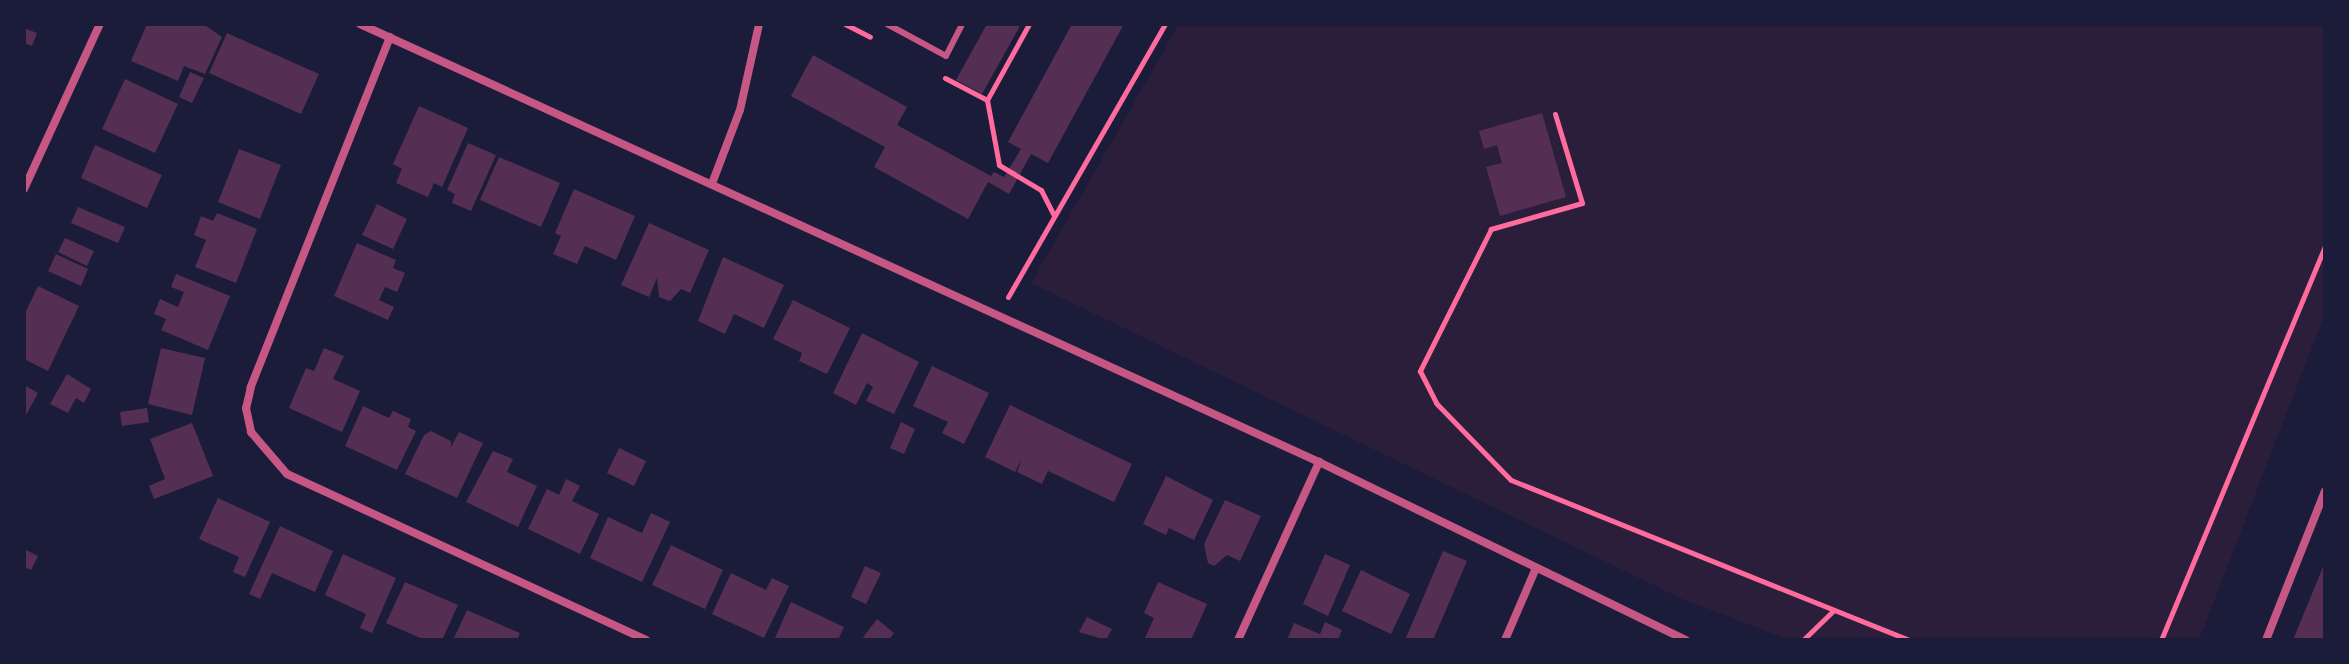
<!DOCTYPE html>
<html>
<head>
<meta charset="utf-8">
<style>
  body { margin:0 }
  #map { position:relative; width:2349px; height:664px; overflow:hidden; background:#1b1b3a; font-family:"Sofia Sans Condensed",sans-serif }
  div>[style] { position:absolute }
  .green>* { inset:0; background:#2a1e3b }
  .building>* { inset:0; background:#542f53 }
  .path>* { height:5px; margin:-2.5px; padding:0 2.5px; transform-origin:2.5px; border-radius:2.5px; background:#ff6b9d }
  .service>* { height:6px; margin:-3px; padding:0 3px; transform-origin:3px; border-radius:3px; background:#c65784 }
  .minor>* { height:8px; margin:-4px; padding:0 4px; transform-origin:4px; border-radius:4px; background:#c65784 }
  span { translate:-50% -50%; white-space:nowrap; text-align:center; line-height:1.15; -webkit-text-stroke:6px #1b1b3a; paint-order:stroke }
  .frame { position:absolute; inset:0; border:26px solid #1b1b3a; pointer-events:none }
</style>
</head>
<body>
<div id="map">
  <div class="green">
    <i style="clip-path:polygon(1179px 24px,2325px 24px,2325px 314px,2199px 640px,1789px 640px,1682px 599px,1031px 283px)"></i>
  </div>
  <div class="building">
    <i style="clip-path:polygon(147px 24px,203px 24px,222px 37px,205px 74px,184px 66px,178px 81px,131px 61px)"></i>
    <i style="clip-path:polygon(987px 24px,1021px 24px,982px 94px,956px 80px)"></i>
    <i style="clip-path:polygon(1072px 24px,1124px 24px,1048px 163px,1031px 154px,1009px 194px,988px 182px,968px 219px,874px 167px,885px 147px,791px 96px,813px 55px,907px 107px,897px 125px,991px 176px,994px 172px,1004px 177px,1021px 149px,1008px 142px)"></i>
    <i style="clip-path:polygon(24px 28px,37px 33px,32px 46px,24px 43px)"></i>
    <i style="clip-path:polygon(227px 33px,319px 74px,301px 114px,209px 73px)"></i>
    <i style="clip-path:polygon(190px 72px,204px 78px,192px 103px,179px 97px)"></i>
    <i style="clip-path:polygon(125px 79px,178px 104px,155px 153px,102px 129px)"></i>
    <i style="clip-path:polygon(419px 106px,468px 128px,442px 187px,434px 183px,428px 197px,396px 183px,402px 169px,393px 164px)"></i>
    <i style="clip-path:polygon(1542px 113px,1566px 197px,1500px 216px,1486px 167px,1502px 163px,1497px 145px,1484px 149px,1479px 131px)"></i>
    <i style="clip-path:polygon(468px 143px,496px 155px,471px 211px,452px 203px,455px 194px,447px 190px)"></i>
    <i style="clip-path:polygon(95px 145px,162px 175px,147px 208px,81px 178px)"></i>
    <i style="clip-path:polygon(239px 149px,281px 165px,260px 219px,218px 202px)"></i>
    <i style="clip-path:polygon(499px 157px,560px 183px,541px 227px,480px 200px)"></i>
    <i style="clip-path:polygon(574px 189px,635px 216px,616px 260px,585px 246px,577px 264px,553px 254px,561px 236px,555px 233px)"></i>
    <i style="clip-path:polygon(377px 204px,407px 219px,393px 249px,362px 235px)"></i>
    <i style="clip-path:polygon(78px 207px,125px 227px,118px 243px,71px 223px)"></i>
    <i style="clip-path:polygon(217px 213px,257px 229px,236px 283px,195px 267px,206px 240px,194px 235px,201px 216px,213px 221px)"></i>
    <i style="clip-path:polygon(649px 223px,709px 250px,690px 293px,681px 289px,670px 301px,659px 297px,657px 278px,649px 297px,621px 285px)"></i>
    <i style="clip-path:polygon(65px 238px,94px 251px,87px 266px,58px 252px)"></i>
    <i style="clip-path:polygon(357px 243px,396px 260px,393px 268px,405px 273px,397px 292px,385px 287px,379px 300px,394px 307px,388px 320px,334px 296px)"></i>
    <i style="clip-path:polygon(56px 254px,88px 269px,81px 286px,48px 271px)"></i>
    <i style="clip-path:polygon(723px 257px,784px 285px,764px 328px,734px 314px,725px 334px,698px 321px)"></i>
    <i style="clip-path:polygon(176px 274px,230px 296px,208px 350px,161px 330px,166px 319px,154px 314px,160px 299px,178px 307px,184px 292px,171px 287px)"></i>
    <i style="clip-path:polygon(38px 286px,79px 306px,48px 371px,24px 359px,24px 315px)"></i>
    <i style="clip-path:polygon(793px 300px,850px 328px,827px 374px,799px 361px,802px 353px,773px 339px)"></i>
    <i style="clip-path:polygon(862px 333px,919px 362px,894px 414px,866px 401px,873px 387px,867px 383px,856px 405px,833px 393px)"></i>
    <i style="clip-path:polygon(161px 348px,205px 358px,192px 415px,148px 404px)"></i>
    <i style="clip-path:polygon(324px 348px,344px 356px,333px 379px,360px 391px,342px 432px,289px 408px,306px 368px,314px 371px)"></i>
    <i style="clip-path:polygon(932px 366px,989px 393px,964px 444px,942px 433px,948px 422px,913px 406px)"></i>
    <i style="clip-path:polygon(67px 374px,91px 389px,84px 403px,76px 398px,68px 413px,50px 404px)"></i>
    <i style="clip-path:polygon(24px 385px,38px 393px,24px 419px)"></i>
    <i style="clip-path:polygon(1010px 405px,1132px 464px,1114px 502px,1048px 471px,1042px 484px,1017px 472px,1022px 458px,1015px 472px,985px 457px)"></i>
    <i style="clip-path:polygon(363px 406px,389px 418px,393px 411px,411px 419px,408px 427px,416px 431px,397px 470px,345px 446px)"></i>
    <i style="clip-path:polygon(147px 408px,149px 422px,122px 426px,120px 412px)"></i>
    <i style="clip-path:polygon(901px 422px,915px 429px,904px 454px,890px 448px)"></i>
    <i style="clip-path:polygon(192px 423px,213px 476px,154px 499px,149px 486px,165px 479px,150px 439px)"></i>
    <i style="clip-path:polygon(431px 431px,451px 441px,451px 447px,459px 432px,483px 443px,457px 498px,405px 474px,424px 435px)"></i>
    <i style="clip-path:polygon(619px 448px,646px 461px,634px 486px,607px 473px)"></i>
    <i style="clip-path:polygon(493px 451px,513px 459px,507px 472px,537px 486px,518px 527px,466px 502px)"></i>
    <i style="clip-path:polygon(1166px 476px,1213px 500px,1194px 540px,1169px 528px,1166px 535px,1143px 524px)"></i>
    <i style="clip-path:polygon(566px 479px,580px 486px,572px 501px,599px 514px,580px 554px,528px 529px,547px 489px,559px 495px)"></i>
    <i style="clip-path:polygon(218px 498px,270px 522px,245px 577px,233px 572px,239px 557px,199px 539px)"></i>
    <i style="clip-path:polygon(1225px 500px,1261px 516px,1240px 561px,1227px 555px,1214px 566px,1208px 563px,1204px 544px)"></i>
    <i style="clip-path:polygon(651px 513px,670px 522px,642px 582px,590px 558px,608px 517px,642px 533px)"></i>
    <i style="clip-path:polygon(280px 526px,333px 551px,315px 592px,272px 573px,260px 599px,249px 594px)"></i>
    <i style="clip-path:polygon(671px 545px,723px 570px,705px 609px,652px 585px)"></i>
    <i style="clip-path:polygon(24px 549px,38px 556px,31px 570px,24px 567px)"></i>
    <i style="clip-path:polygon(1443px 551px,1467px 561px,1433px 640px,1405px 640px)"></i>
    <i style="clip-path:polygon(343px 554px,396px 578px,372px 633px,360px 628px,366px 614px,325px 595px)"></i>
    <i style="clip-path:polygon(1325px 554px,1350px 565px,1328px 616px,1303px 604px)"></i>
    <i style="clip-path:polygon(2325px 562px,2325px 640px,2293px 640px)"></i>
    <i style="clip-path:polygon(865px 566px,881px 573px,866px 604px,851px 597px)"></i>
    <i style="clip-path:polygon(1361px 570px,1410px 594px,1391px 634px,1342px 611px)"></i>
    <i style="clip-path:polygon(731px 573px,766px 590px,772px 578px,789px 586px,764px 638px,712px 614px)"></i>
    <i style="clip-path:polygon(405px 582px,458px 605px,442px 640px,425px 640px,386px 623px)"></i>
    <i style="clip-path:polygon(1158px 582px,1207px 604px,1191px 640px,1144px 640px,1154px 618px,1144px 613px)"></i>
    <i style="clip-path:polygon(791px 602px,844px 627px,838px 640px,774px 640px)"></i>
    <i style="clip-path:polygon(467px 610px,520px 633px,517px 640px,453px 640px)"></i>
    <i style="clip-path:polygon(1087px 617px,1112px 629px,1106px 640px,1079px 632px)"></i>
    <i style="clip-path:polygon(877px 619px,894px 633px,889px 640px,861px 640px)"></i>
    <i style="clip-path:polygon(1325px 622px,1342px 630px,1338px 640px,1287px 640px,1294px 623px,1320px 634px)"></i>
  </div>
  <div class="path">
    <i style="left:845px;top:24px;width:28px;rotate:27deg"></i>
    <i style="left:1029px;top:24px;width:87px;rotate:118.9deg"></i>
    <i style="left:987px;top:100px;width:66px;rotate:79.5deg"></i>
    <i style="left:999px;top:165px;width:49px;rotate:30.8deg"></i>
    <i style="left:1041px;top:190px;width:29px;rotate:63deg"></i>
    <i style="left:945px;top:78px;width:47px;rotate:27.6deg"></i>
    <i style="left:1555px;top:114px;width:93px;rotate:73.1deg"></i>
    <i style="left:1582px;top:203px;width:95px;rotate:164.1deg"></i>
    <i style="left:1491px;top:229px;width:159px;rotate:116.6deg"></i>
    <i style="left:1420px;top:371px;width:36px;rotate:63deg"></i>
    <i style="left:1436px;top:403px;width:107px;rotate:45.8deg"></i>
    <i style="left:1511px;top:480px;width:430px;rotate:21.9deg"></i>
    <i style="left:1008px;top:297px;width:315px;rotate:-60.1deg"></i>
    <i style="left:1803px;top:640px;width:43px;rotate:-44.1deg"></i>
    <i style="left:2161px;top:640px;width:427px;rotate:-67.4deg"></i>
  </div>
  <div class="service">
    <i style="left:887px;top:24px;width:67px;rotate:28.5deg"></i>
    <i style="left:946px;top:56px;width:36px;rotate:-63deg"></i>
  </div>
  <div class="minor">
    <i style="left:360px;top:24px;width:1054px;rotate:24.55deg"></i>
    <i style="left:1319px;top:462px;width:408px;rotate:25.9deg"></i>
    <i style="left:390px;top:37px;width:377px;rotate:111.7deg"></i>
    <i style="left:251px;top:387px;width:22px;rotate:103deg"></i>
    <i style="left:246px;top:408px;width:25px;rotate:78deg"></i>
    <i style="left:251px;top:432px;width:55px;rotate:49.4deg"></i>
    <i style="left:287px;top:474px;width:396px;rotate:24.8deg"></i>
    <i style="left:713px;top:181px;width:76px;rotate:-69.2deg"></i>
    <i style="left:740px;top:110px;width:88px;rotate:-77.5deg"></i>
    <i style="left:24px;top:189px;width:182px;rotate:-65.3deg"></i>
    <i style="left:1238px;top:640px;width:196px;rotate:-65.5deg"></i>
    <i style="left:1505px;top:640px;width:78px;rotate:-66.7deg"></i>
    <i style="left:2266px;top:640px;width:160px;rotate:-68.4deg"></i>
  </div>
  <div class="frame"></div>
</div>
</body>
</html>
